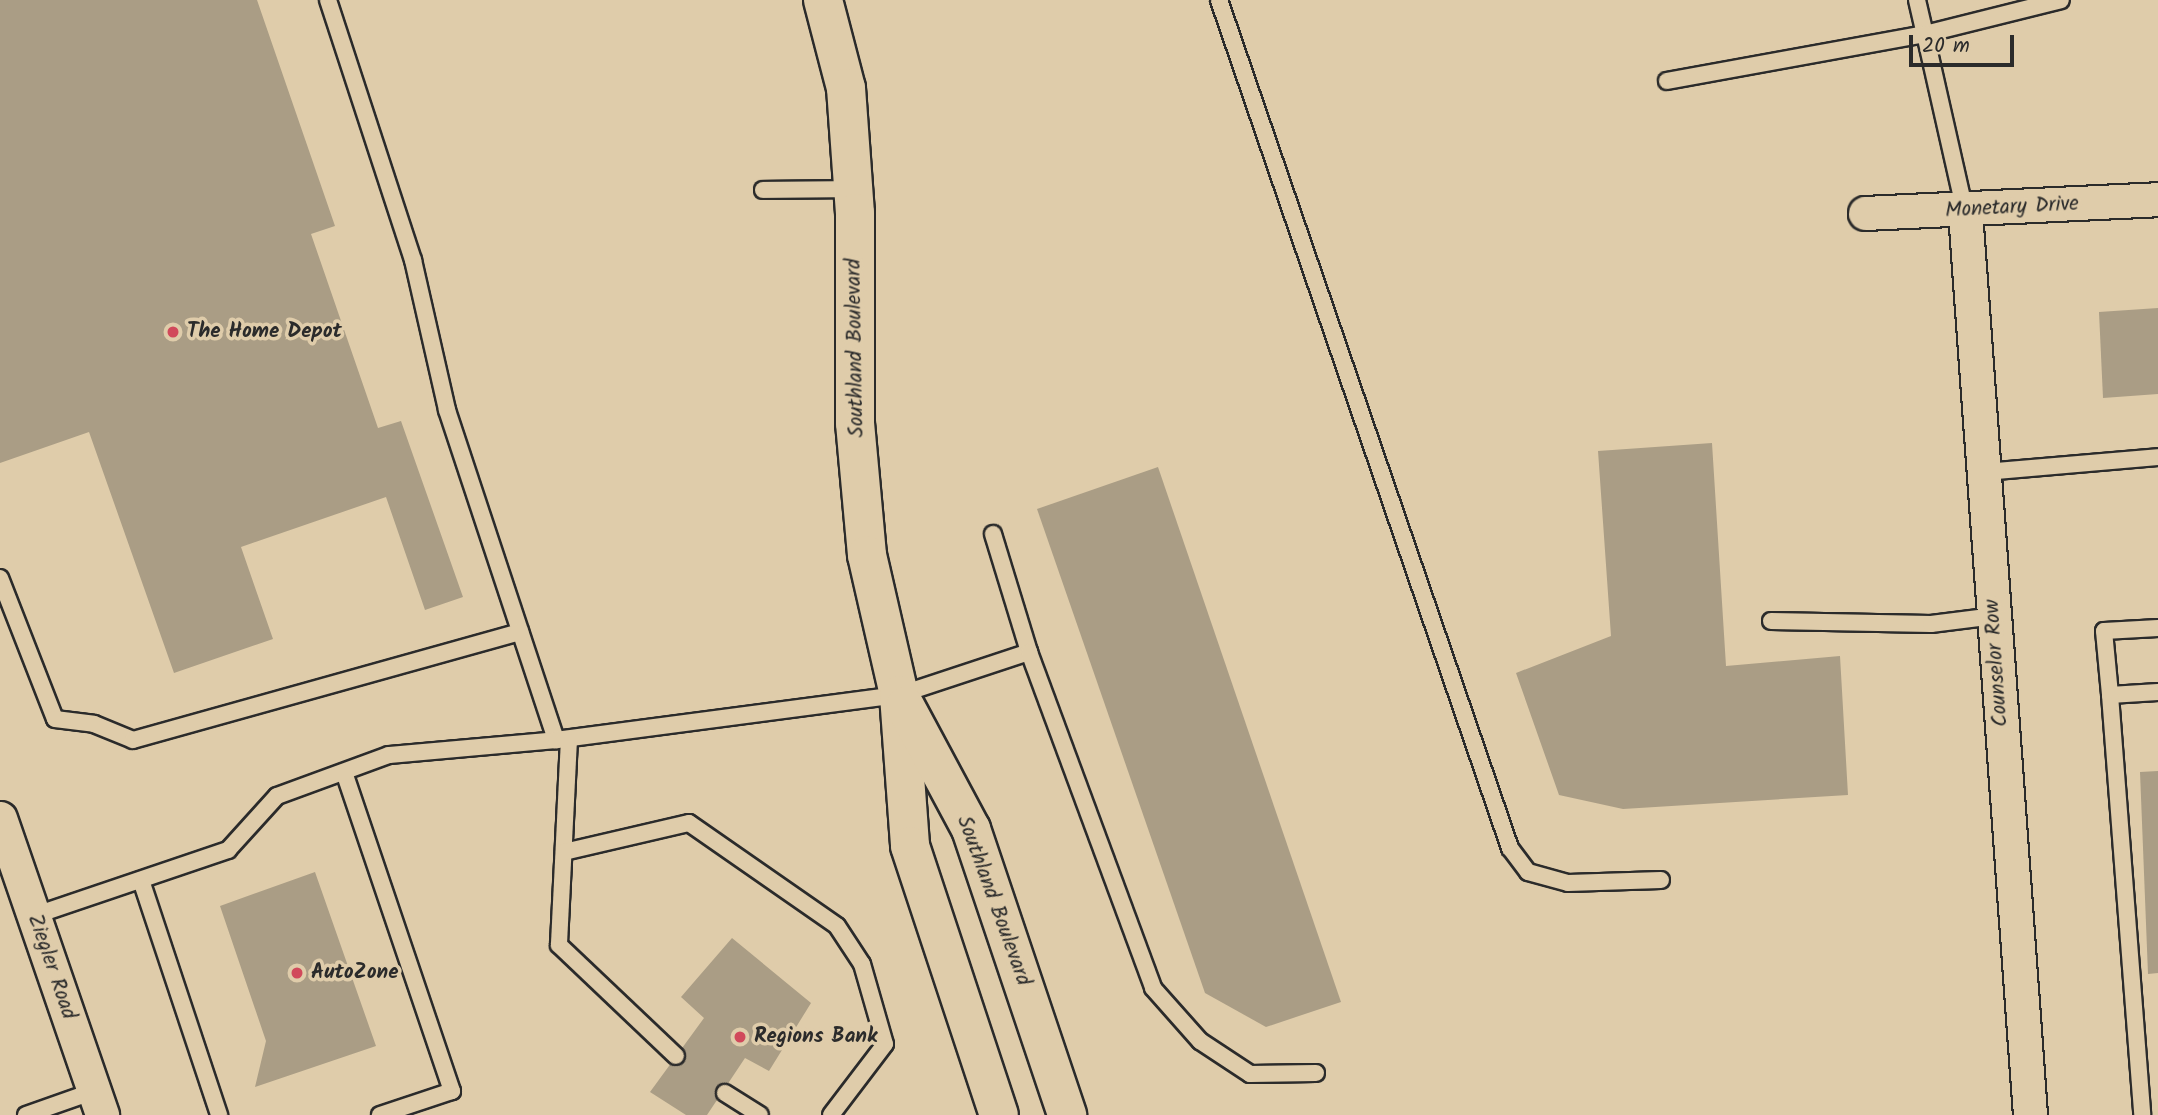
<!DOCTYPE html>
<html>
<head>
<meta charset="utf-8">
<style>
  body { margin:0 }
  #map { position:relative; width:2158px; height:1115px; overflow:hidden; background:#dfccaa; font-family:Kalam,sans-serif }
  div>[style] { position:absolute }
  .building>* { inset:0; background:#aa9d85 }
  .roads { filter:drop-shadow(2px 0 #2b2b2b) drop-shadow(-2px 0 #2b2b2b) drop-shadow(0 2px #2b2b2b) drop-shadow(0 -2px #2b2b2b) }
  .service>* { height:16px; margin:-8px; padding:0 8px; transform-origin:8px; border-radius:8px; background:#dfccaa }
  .minor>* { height:33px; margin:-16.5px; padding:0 16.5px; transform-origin:16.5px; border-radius:16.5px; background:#dfccaa }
  .tertiary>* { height:38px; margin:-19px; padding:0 19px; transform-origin:19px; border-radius:19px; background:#dfccaa }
  .dots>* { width:19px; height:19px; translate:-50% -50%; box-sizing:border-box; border:4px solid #dfccaa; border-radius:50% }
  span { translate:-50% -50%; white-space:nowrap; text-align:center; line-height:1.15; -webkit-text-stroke:7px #dfccaa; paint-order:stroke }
  .street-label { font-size:21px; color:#2b2b2b }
  .poi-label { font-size:21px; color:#2b2b2b; font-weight:700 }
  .left { translate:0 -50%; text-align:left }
  .scale { position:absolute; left:1909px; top:35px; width:105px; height:32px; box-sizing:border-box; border:4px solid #2b2b2b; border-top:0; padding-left:9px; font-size:21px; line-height:24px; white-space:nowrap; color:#2b2b2b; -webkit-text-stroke:5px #dfccaa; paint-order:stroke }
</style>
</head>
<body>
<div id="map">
  <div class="building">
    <i style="clip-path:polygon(0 0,257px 0,335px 226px,311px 234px,378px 428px,401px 421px,463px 597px,425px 610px,386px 497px,241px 547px,273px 639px,174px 673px,89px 432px,0 463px)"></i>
    <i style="clip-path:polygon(2158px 308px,2158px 394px,2103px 398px,2099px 312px)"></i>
    <i style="clip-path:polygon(1712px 443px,1726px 666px,1840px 656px,1848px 795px,1623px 809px,1559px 795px,1516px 673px,1611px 636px,1598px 451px)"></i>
    <i style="clip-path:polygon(1158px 467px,1341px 1002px,1266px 1027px,1205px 993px,1037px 509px)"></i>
    <i style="clip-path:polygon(2158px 771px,2158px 973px,2148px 974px,2140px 772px)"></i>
    <i style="clip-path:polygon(315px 872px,376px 1046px,255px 1087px,266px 1041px,220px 906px)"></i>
    <i style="clip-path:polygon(732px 938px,811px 1003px,769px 1071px,745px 1058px,707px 1115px,686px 1115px,650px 1092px,704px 1018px,681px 997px)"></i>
  </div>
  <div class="roads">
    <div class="service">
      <i style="left:328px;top:0;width:274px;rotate:71.9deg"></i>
      <i style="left:413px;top:260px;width:154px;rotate:77.2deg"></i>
      <i style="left:447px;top:410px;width:348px;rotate:71.7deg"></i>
      <i style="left:1219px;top:0;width:897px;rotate:71.06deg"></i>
      <i style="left:1510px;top:848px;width:30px;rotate:53deg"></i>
      <i style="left:1528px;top:872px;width:41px;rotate:15.4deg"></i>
      <i style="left:1568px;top:883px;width:93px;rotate:-1.8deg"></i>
      <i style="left:1917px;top:0;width:35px;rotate:77deg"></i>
      <i style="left:1925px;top:34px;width:140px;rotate:-14deg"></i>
      <i style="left:1667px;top:81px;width:262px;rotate:-10.3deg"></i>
      <i style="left:1925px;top:34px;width:182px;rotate:77.3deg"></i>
      <i style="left:763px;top:190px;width:90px;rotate:-0.6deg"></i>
      <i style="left:1984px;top:472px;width:175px;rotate:-4.9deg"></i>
      <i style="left:993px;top:534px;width:123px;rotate:73deg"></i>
      <i style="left:0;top:578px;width:151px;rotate:68.7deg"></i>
      <i style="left:55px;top:719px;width:39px;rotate:7deg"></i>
      <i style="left:94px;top:724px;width:42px;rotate:22.3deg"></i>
      <i style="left:133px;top:740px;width:402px;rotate:-15.6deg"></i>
      <i style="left:1771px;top:621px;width:160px;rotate:1.1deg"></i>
      <i style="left:1931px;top:624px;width:64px;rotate:-7.2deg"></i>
      <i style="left:2158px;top:628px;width:54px;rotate:176.8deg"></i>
      <i style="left:2104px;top:631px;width:64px;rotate:84.6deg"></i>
      <i style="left:2110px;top:695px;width:48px;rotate:-3.6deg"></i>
      <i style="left:2110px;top:695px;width:421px;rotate:85.6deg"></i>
      <i style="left:569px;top:739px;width:206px;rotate:92.8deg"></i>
      <i style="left:559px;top:945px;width:161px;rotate:43.5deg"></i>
      <i style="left:344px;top:772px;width:337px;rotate:71.3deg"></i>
      <i style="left:452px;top:1091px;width:76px;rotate:161.6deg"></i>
      <i style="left:564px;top:852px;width:128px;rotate:-13.1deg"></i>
      <i style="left:689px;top:823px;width:180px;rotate:34.8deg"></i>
      <i style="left:837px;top:926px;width:45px;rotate:56.7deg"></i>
      <i style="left:862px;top:964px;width:83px;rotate:74deg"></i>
      <i style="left:885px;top:1044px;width:89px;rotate:127.3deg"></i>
      <i style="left:141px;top:880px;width:248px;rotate:71.6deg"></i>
      <i style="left:33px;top:916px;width:206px;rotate:-18.7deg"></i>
      <i style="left:228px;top:850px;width:73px;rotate:-47.8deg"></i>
      <i style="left:277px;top:796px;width:119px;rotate:-20.1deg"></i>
      <i style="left:389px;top:755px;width:168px;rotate:-5.1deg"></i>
      <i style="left:556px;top:740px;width:346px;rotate:-7.5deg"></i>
      <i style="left:899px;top:695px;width:137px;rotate:-18.3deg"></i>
      <i style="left:1029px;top:652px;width:358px;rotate:69.7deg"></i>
      <i style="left:1153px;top:988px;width:71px;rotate:48.4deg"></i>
      <i style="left:1200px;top:1041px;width:60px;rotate:33.4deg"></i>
      <i style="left:1250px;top:1074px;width:66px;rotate:-0.9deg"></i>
      <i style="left:725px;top:1093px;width:41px;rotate:32.2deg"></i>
      <i style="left:26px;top:1115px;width:72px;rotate:-19.4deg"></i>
    </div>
    <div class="minor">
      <i style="left:1965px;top:212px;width:905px;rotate:85.88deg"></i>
      <i style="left:1865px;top:213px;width:293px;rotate:-2.7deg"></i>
      <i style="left:0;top:818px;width:314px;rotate:71deg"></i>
    </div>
    <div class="tertiary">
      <i style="left:823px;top:0;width:91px;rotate:75.4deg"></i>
      <i style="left:846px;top:88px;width:125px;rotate:85.9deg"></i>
      <i style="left:855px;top:213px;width:210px;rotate:90deg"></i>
      <i style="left:855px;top:423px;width:133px;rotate:84.8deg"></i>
      <i style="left:867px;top:555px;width:144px;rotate:77.1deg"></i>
      <i style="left:899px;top:695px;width:151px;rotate:85.8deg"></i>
      <i style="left:910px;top:846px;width:283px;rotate:71.7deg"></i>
      <i style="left:905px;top:706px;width:140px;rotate:61.8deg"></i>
      <i style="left:971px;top:829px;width:302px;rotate:71.4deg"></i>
    </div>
  </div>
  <div class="dots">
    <i style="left:173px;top:332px;background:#d1495b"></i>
    <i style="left:297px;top:973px;background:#d1495b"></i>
    <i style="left:740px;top:1037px;background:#d1495b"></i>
  </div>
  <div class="street-label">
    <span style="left:2012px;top:208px;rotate:-3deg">Monetary Drive</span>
    <span style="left:856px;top:348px;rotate:-91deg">Southland Boulevard</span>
    <span style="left:1997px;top:663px;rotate:-94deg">Counselor Row</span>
    <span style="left:993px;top:901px;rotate:70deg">Southland Boulevard</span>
    <span style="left:51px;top:967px;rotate:71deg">Ziegler Road</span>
  </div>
  <div class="poi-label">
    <span class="left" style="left:187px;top:332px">The Home Depot</span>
    <span class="left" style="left:311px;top:973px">AutoZone</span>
    <span class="left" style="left:754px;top:1037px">Regions Bank</span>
  </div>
  <div class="scale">20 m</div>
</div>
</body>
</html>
